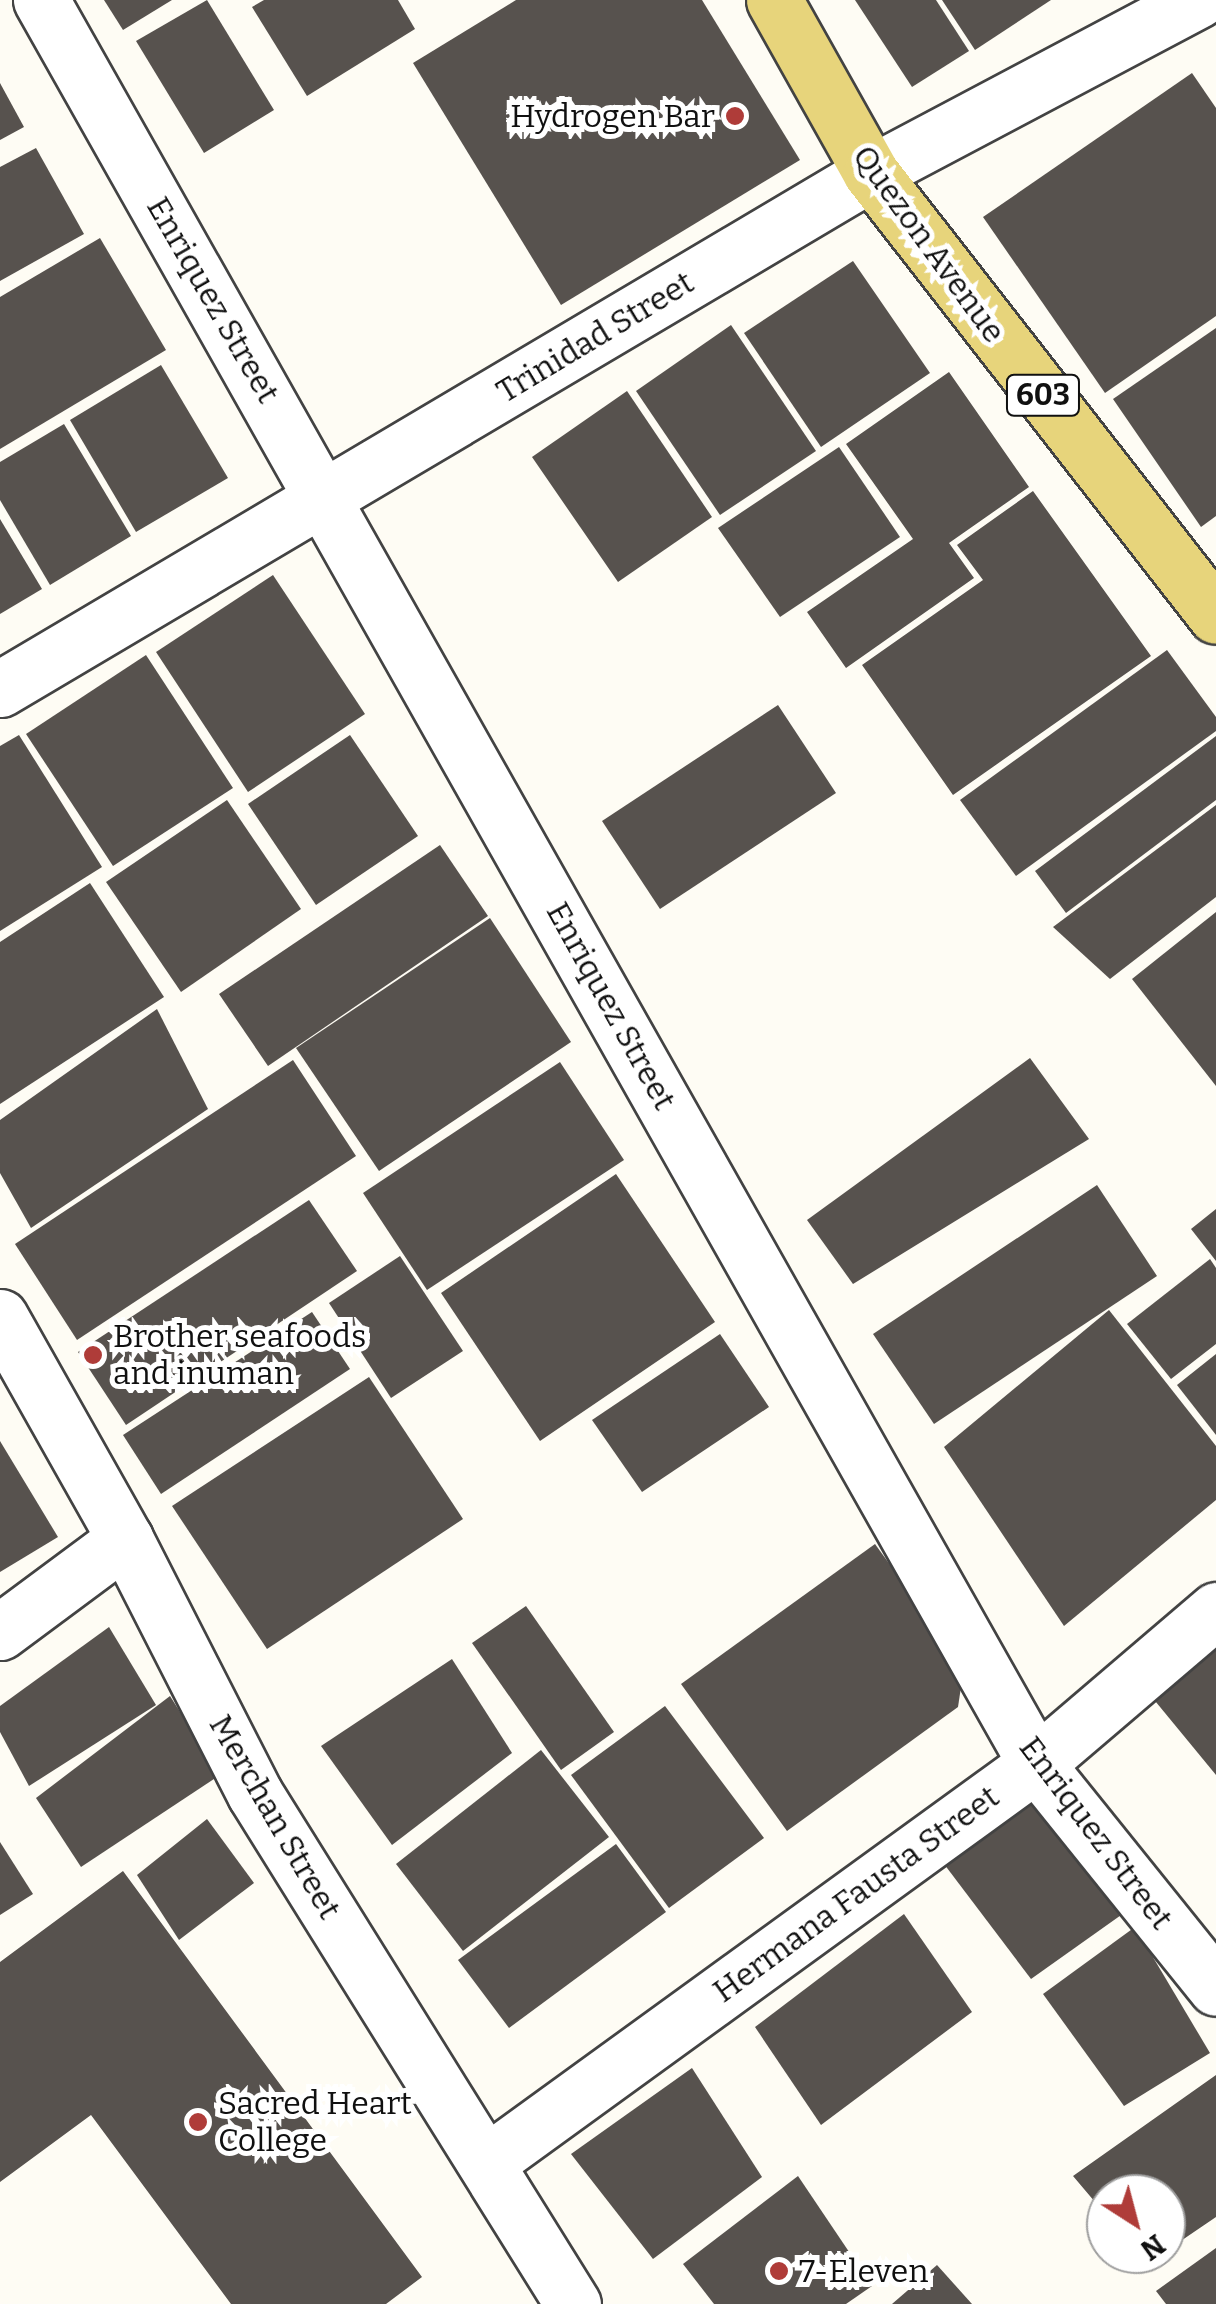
<!DOCTYPE html>
<html>
<head>
<meta charset="utf-8">
<style>
  body { margin:0 }
  #map { position:relative; width:1216px; height:2304px; overflow:hidden; background:#fefcf4; font-family:Bitter,serif }
  div>[style] { position:absolute }
  .building>* { inset:0; background:#57524e }
  .roads { filter:drop-shadow(2px 0 #434343) drop-shadow(-2px 0 #434343) drop-shadow(0 2px #434343) drop-shadow(0 -2px #434343) }
  .street>* { height:55px; margin:-27.5px; padding:0 27.5px; transform-origin:27.5px; border-radius:27.5px; background:#fff }
  .primary>* { height:55px; margin:-27.5px; padding:0 27.5px; transform-origin:27.5px; border-radius:27.5px; background:#e7d47b }
  .dots>* { width:28px; height:28px; translate:-50% -50%; box-sizing:border-box; border:5px solid #fff; border-radius:50% }
  span { translate:-50% -50%; white-space:nowrap; text-align:center; line-height:1.15; -webkit-text-stroke:10px #fff; paint-order:stroke }
  .shield-label span { padding:2px 8px; background:#fff; border:2px solid; border-radius:8px; -webkit-text-stroke-width:0 }
  .shield-label { font-size:30px; color:#101010; font-weight:700 }
  .poi-label { font-size:32px; color:#101010 }
  .right { translate:-100% -50%; text-align:right }
  .left { translate:0 -50%; text-align:left }
  .street-label { font-size:32px; color:#101010 }
  .north { position:absolute; left:1086px; top:2174px; width:100px; height:100px; box-sizing:border-box; background:#fff; border:2px solid #9f9f9f; border-radius:50%; rotate:144deg; font-size:28px; font-weight:700; line-height:40px; text-align:center; color:#101010 }
  .north::after { content:''; display:block; margin:auto; width:35px; height:45px; background:#af3c39; clip-path:polygon(50% 0,100% 100%,50% 72%,0 100%) }
</style>
</head>
<body>
<div id="map">
  <div class="building">
    <i style="clip-path:polygon(104px 0,172px 0,123px 30px)"></i>
    <i style="clip-path:polygon(207px 0,274px 110px,204px 153px,136px 41px)"></i>
    <i style="clip-path:polygon(264px 0,398px 0,415px 29px,307px 96px,252px 7px)"></i>
    <i style="clip-path:polygon(516px 0,702px 0,800px 160px,561px 305px,413px 63px)"></i>
    <i style="clip-path:polygon(855px 0,936px 0,969px 51px,912px 87px)"></i>
    <i style="clip-path:polygon(942px 0,1051px 0,975px 50px)"></i>
    <i style="clip-path:polygon(1192px 73px,1216px 108px,1216px 316px,1105px 393px,983px 217px)"></i>
    <i style="clip-path:polygon(0 83px,24px 127px,0 140px)"></i>
    <i style="clip-path:polygon(36px 148px,84px 234px,0 281px,0 167px)"></i>
    <i style="clip-path:polygon(100px 238px,166px 350px,0 449px,0 297px)"></i>
    <i style="clip-path:polygon(853px 261px,930px 373px,821px 447px,744px 333px)"></i>
    <i style="clip-path:polygon(731px 325px,816px 451px,720px 515px,636px 391px)"></i>
    <i style="clip-path:polygon(1216px 328px,1216px 516px,1201px 527px,1113px 399px)"></i>
    <i style="clip-path:polygon(161px 365px,228px 478px,136px 532px,70px 420px)"></i>
    <i style="clip-path:polygon(949px 372px,1029px 487px,949px 543px,974px 578px,846px 668px,807px 612px,913px 539px,846px 444px)"></i>
    <i style="clip-path:polygon(627px 391px,712px 517px,618px 582px,532px 457px)"></i>
    <i style="clip-path:polygon(64px 424px,131px 536px,50px 585px,0 500px,0 462px)"></i>
    <i style="clip-path:polygon(839px 447px,900px 537px,780px 617px,718px 528px)"></i>
    <i style="clip-path:polygon(1033px 491px,1151px 656px,953px 795px,862px 665px,983px 580px,957px 545px)"></i>
    <i style="clip-path:polygon(0 519px,42px 589px,0 614px)"></i>
    <i style="clip-path:polygon(273px 575px,365px 714px,248px 792px,156px 652px)"></i>
    <i style="clip-path:polygon(1167px 650px,1216px 717px,1216px 731px,1016px 876px,960px 800px)"></i>
    <i style="clip-path:polygon(146px 655px,233px 788px,113px 866px,26px 734px)"></i>
    <i style="clip-path:polygon(778px 705px,836px 793px,660px 909px,602px 821px)"></i>
    <i style="clip-path:polygon(19px 735px,102px 867px,0 931px,0 746px)"></i>
    <i style="clip-path:polygon(350px 735px,418px 836px,316px 905px,248px 804px)"></i>
    <i style="clip-path:polygon(1216px 736px,1216px 800px,1066px 913px,1035px 871px)"></i>
    <i style="clip-path:polygon(227px 800px,301px 909px,181px 992px,106px 882px)"></i>
    <i style="clip-path:polygon(1216px 805px,1216px 897px,1110px 979px,1053px 927px)"></i>
    <i style="clip-path:polygon(440px 845px,488px 916px,268px 1066px,219px 994px)"></i>
    <i style="clip-path:polygon(90px 883px,164px 997px,0 1104px,0 942px)"></i>
    <i style="clip-path:polygon(1216px 912px,1216px 1086px,1132px 979px)"></i>
    <i style="clip-path:polygon(490px 918px,571px 1042px,379px 1171px,296px 1048px)"></i>
    <i style="clip-path:polygon(157px 1009px,208px 1109px,31px 1228px,0 1173px,0 1120px)"></i>
    <i style="clip-path:polygon(1030px 1058px,1089px 1139px,853px 1284px,807px 1220px)"></i>
    <i style="clip-path:polygon(293px 1060px,356px 1156px,77px 1340px,15px 1244px)"></i>
    <i style="clip-path:polygon(560px 1062px,624px 1160px,427px 1290px,363px 1193px)"></i>
    <i style="clip-path:polygon(616px 1174px,715px 1322px,540px 1441px,441px 1293px)"></i>
    <i style="clip-path:polygon(1097px 1185px,1157px 1276px,934px 1424px,873px 1334px)"></i>
    <i style="clip-path:polygon(309px 1200px,357px 1271px,126px 1425px,78px 1352px)"></i>
    <i style="clip-path:polygon(1216px 1209px,1216px 1261px,1191px 1229px)"></i>
    <i style="clip-path:polygon(400px 1256px,463px 1351px,391px 1398px,329px 1303px)"></i>
    <i style="clip-path:polygon(1210px 1259px,1216px 1268px,1216px 1344px,1171px 1379px,1127px 1324px)"></i>
    <i style="clip-path:polygon(1109px 1310px,1216px 1446px,1216px 1500px,1064px 1626px,944px 1447px)"></i>
    <i style="clip-path:polygon(312px 1312px,350px 1369px,161px 1494px,123px 1435px)"></i>
    <i style="clip-path:polygon(720px 1334px,769px 1407px,642px 1492px,592px 1420px)"></i>
    <i style="clip-path:polygon(1216px 1354px,1216px 1435px,1177px 1385px)"></i>
    <i style="clip-path:polygon(369px 1377px,463px 1519px,267px 1649px,172px 1506px)"></i>
    <i style="clip-path:polygon(0 1441px,58px 1537px,0 1572px)"></i>
    <i style="clip-path:polygon(875px 1544px,964px 1667px,958px 1707px,787px 1831px,681px 1684px)"></i>
    <i style="clip-path:polygon(526px 1606px,614px 1732px,561px 1770px,472px 1643px)"></i>
    <i style="clip-path:polygon(109px 1627px,156px 1705px,29px 1786px,0 1732px,0 1706px)"></i>
    <i style="clip-path:polygon(1216px 1641px,1216px 1775px,1151px 1696px)"></i>
    <i style="clip-path:polygon(452px 1659px,512px 1753px,392px 1845px,321px 1746px)"></i>
    <i style="clip-path:polygon(170px 1696px,220px 1775px,81px 1867px,36px 1798px)"></i>
    <i style="clip-path:polygon(665px 1706px,764px 1838px,669px 1908px,571px 1775px)"></i>
    <i style="clip-path:polygon(541px 1750px,609px 1837px,463px 1951px,396px 1864px)"></i>
    <i style="clip-path:polygon(1045px 1789px,1131px 1908px,1031px 1979px,941px 1860px)"></i>
    <i style="clip-path:polygon(207px 1819px,254px 1883px,179px 1940px,137px 1875px)"></i>
    <i style="clip-path:polygon(0 1842px,33px 1894px,0 1915px)"></i>
    <i style="clip-path:polygon(616px 1844px,666px 1912px,509px 2028px,458px 1960px)"></i>
    <i style="clip-path:polygon(123px 1871px,422px 2277px,386px 2304px,231px 2304px,91px 2115px,0 2182px,0 1962px)"></i>
    <i style="clip-path:polygon(904px 1914px,972px 2012px,821px 2125px,755px 2027px)"></i>
    <i style="clip-path:polygon(1135px 1927px,1210px 2053px,1124px 2106px,1043px 1994px)"></i>
    <i style="clip-path:polygon(692px 2068px,762px 2177px,653px 2259px,571px 2154px)"></i>
    <i style="clip-path:polygon(1216px 2075px,1216px 2217px,1166px 2251px,1166px 2194px,1106px 2194px,1106px 2215px,1073px 2176px)"></i>
    <i style="clip-path:polygon(798px 2176px,872px 2286px,846px 2304px,714px 2304px,683px 2264px)"></i>
    <i style="clip-path:polygon(1216px 2248px,1216px 2304px,1166px 2304px,1156px 2291px)"></i>
    <i style="clip-path:polygon(937px 2265px,972px 2304px,892px 2304px)"></i>
  </div>
  <div class="roads">
    <div class="street">
      <i style="left:41px;top:0;width:2025px;rotate:60.57deg"></i>
      <i style="left:1036px;top:1764px;width:287px;rotate:51.2deg"></i>
      <i style="left:0;top:689px;width:1012px;rotate:-30.64deg"></i>
      <i style="left:871px;top:173px;width:370px;rotate:-27.9deg"></i>
      <i style="left:0;top:1317px;width:255px;rotate:60.6deg"></i>
      <i style="left:125px;top:1539px;width:286px;rotate:63deg"></i>
      <i style="left:255px;top:1794px;width:601px;rotate:58.06deg"></i>
      <i style="left:0;top:1632px;width:156px;rotate:-36.6deg"></i>
      <i style="left:486px;top:2163px;width:679px;rotate:-35.96deg"></i>
      <i style="left:1036px;top:1764px;width:237px;rotate:-40.5deg"></i>
    </div>
    <div class="primary">
      <i style="left:774px;top:0;width:198px;rotate:60.7deg"></i>
      <i style="left:871px;top:173px;width:561px;rotate:52.09deg"></i>
    </div>
  </div>
  <div class="dots">
    <i style="left:735px;top:116px;background:#af3c39"></i>
    <i style="left:93px;top:1355px;background:#af3c39"></i>
    <i style="left:198px;top:2122px;background:#af3c39"></i>
    <i style="left:779px;top:2271px;background:#af3c39"></i>
  </div>
  <div class="shield-label">
    <span style="left:1043px;top:395px">603</span>
  </div>
  <div class="poi-label">
    <span class="right" style="left:715px;top:116px">Hydrogen Bar</span>
    <span class="left" style="left:113px;top:1355px">Brother seafoods<br>and inuman</span>
    <span class="left" style="left:218px;top:2122px">Sacred Heart<br>College</span>
    <span class="left" style="left:799px;top:2271px">7-Eleven</span>
  </div>
  <div class="street-label">
    <span style="left:929px;top:244px;rotate:54deg">Quezon Avenue</span>
    <span style="left:213px;top:300px;rotate:60deg">Enriquez Street</span>
    <span style="left:595px;top:337px;rotate:-31deg">Trinidad Street</span>
    <span style="left:611px;top:1006px;rotate:61deg">Enriquez Street</span>
    <span style="left:275px;top:1817px;rotate:60deg">Merchan Street</span>
    <span style="left:1096px;top:1833px;rotate:53deg">Enriquez Street</span>
    <span style="left:856px;top:1894px;rotate:-36deg">Hermana Fausta Street</span>
  </div>
  <div class="north">N</div>
</div>
</body>
</html>
